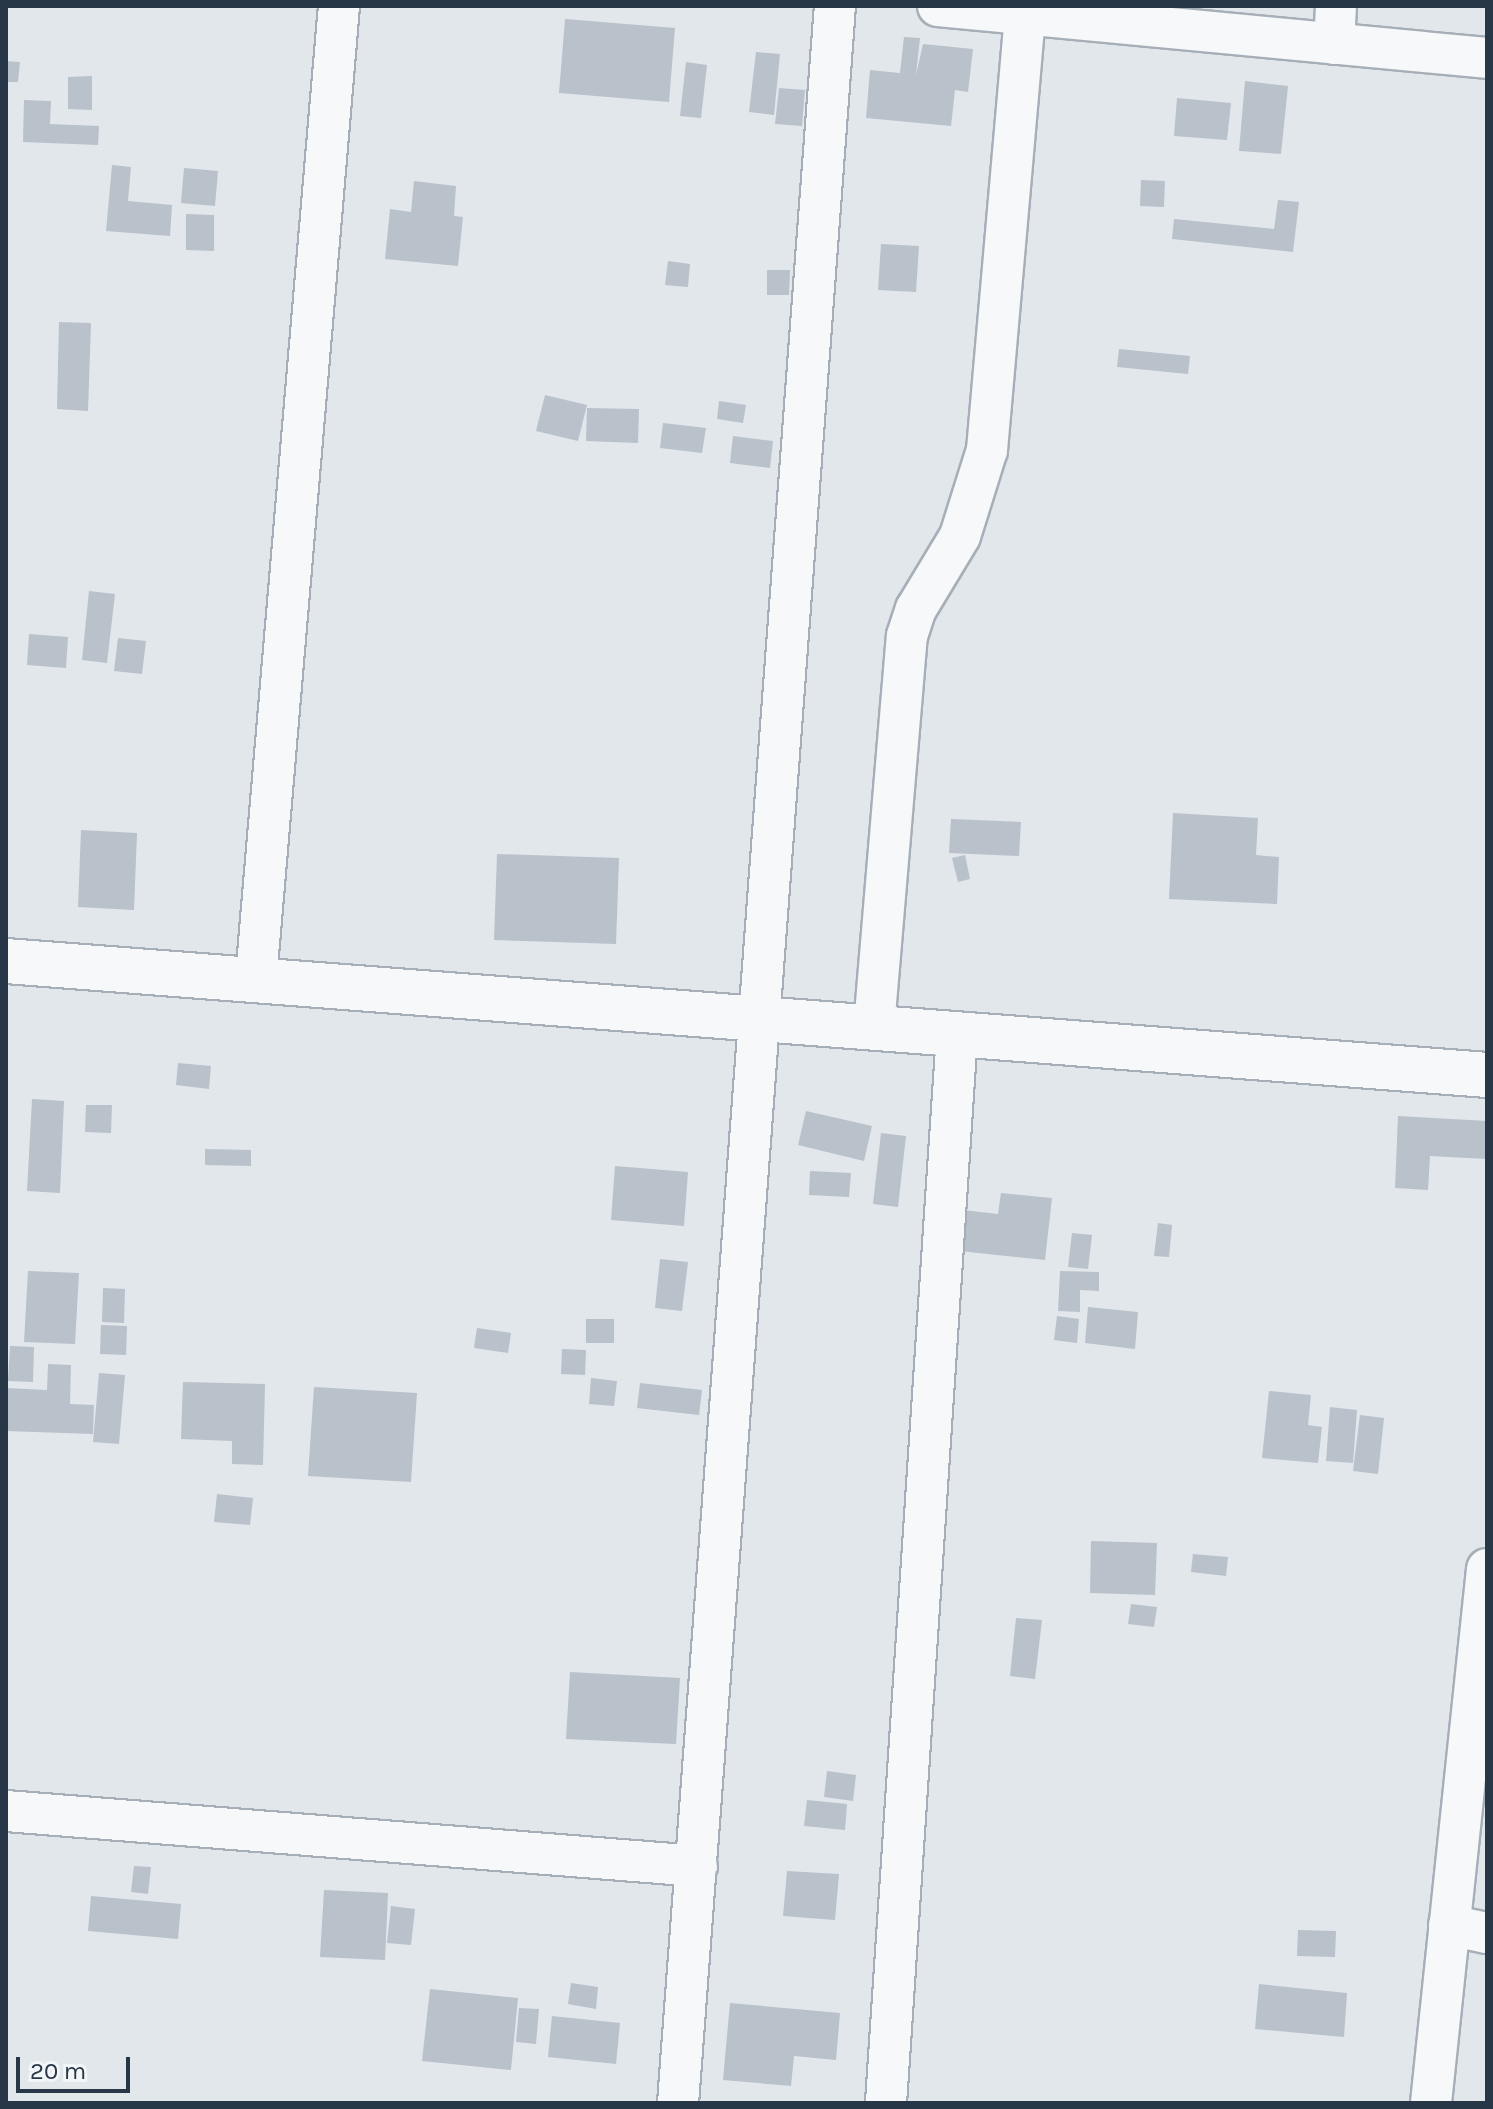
<!DOCTYPE html>
<html>
<head>
<meta charset="utf-8">
<style>
  body { margin:0 }
  #map { position:relative; width:1493px; height:2109px; overflow:hidden; background:#e2e7ec; font-family:Karla,sans-serif }
  div>[style] { position:absolute }
  .building>* { inset:0; background:#b9c1cb }
  .roads { filter:drop-shadow(2px 0 #a6afb7) drop-shadow(-2px 0 #a6afb7) drop-shadow(0 2px #a6afb7) drop-shadow(0 -2px #a6afb7) }
  .minor>* { height:40px; margin:-20px; padding:0 20px; transform-origin:20px; border-radius:20px; background:#f6f8fa }
  .tertiary>* { height:44px; margin:-22px; padding:0 22px; transform-origin:22px; border-radius:22px; background:#f6f8fa }
  span { translate:-50% -50%; white-space:nowrap; text-align:center; line-height:1.15; -webkit-text-stroke:6px #f2f6f9; paint-order:stroke }
  .frame { position:absolute; inset:0; border:8px solid #283747; pointer-events:none }
  .scale { position:absolute; left:16px; top:2057px; width:114px; height:36px; box-sizing:border-box; border:4px solid #283747; border-top:0; padding-left:10px; font-size:24px; line-height:28px; white-space:nowrap; color:#283747; -webkit-text-stroke:6px #f2f6f9; paint-order:stroke }
</style>
</head>
<body>
<div id="map">
  <div class="building">
    <i style="clip-path:polygon(565px 19px,675px 28px,669px 102px,559px 93px)"></i>
    <i style="clip-path:polygon(904px 37px,920px 38px,916px 75px,923px 44px,973px 49px,968px 92px,955px 90px,951px 126px,866px 118px,870px 70px,900px 73px)"></i>
    <i style="clip-path:polygon(756px 52px,780px 54px,774px 115px,749px 112px)"></i>
    <i style="clip-path:polygon(6px 61px,20px 62px,18px 82px,6px 82px)"></i>
    <i style="clip-path:polygon(686px 62px,707px 65px,701px 118px,680px 116px)"></i>
    <i style="clip-path:polygon(92px 76px,92px 110px,68px 109px,68px 77px)"></i>
    <i style="clip-path:polygon(1245px 81px,1288px 86px,1281px 154px,1239px 151px)"></i>
    <i style="clip-path:polygon(779px 88px,805px 90px,802px 126px,775px 124px)"></i>
    <i style="clip-path:polygon(1177px 98px,1231px 103px,1227px 140px,1174px 136px)"></i>
    <i style="clip-path:polygon(24px 100px,51px 101px,50px 124px,99px 126px,98px 145px,23px 142px)"></i>
    <i style="clip-path:polygon(112px 165px,131px 167px,128px 201px,172px 205px,170px 236px,106px 231px)"></i>
    <i style="clip-path:polygon(184px 168px,218px 171px,215px 206px,181px 203px)"></i>
    <i style="clip-path:polygon(1141px 180px,1165px 181px,1164px 207px,1140px 206px)"></i>
    <i style="clip-path:polygon(414px 181px,456px 186px,454px 216px,463px 217px,458px 266px,385px 259px,390px 209px,411px 212px)"></i>
    <i style="clip-path:polygon(1278px 200px,1299px 202px,1293px 252px,1172px 239px,1174px 219px,1274px 229px)"></i>
    <i style="clip-path:polygon(186px 214px,214px 215px,214px 251px,186px 250px)"></i>
    <i style="clip-path:polygon(881px 244px,919px 246px,916px 292px,878px 290px)"></i>
    <i style="clip-path:polygon(668px 261px,690px 264px,688px 287px,665px 285px)"></i>
    <i style="clip-path:polygon(767px 270px,790px 270px,789px 295px,767px 295px)"></i>
    <i style="clip-path:polygon(59px 322px,91px 323px,88px 411px,57px 409px)"></i>
    <i style="clip-path:polygon(1119px 349px,1190px 356px,1188px 374px,1117px 367px)"></i>
    <i style="clip-path:polygon(545px 395px,587px 405px,578px 441px,536px 431px)"></i>
    <i style="clip-path:polygon(719px 401px,746px 405px,743px 423px,717px 419px)"></i>
    <i style="clip-path:polygon(587px 408px,639px 409px,638px 443px,586px 441px)"></i>
    <i style="clip-path:polygon(663px 423px,706px 428px,702px 453px,660px 448px)"></i>
    <i style="clip-path:polygon(733px 436px,773px 441px,770px 468px,730px 463px)"></i>
    <i style="clip-path:polygon(89px 591px,115px 594px,107px 663px,82px 660px)"></i>
    <i style="clip-path:polygon(29px 634px,68px 637px,66px 668px,27px 665px)"></i>
    <i style="clip-path:polygon(118px 638px,146px 641px,142px 674px,114px 671px)"></i>
    <i style="clip-path:polygon(1173px 813px,1258px 818px,1256px 855px,1279px 857px,1277px 904px,1169px 899px)"></i>
    <i style="clip-path:polygon(951px 819px,1021px 822px,1019px 856px,949px 853px)"></i>
    <i style="clip-path:polygon(81px 830px,137px 833px,134px 910px,78px 907px)"></i>
    <i style="clip-path:polygon(497px 854px,619px 858px,616px 944px,494px 940px)"></i>
    <i style="clip-path:polygon(965px 855px,970px 879px,958px 882px,952px 858px)"></i>
    <i style="clip-path:polygon(178px 1063px,211px 1066px,209px 1089px,176px 1085px)"></i>
    <i style="clip-path:polygon(32px 1099px,64px 1101px,60px 1193px,27px 1191px)"></i>
    <i style="clip-path:polygon(86px 1105px,112px 1105px,111px 1133px,85px 1132px)"></i>
    <i style="clip-path:polygon(806px 1111px,872px 1126px,864px 1161px,798px 1145px)"></i>
    <i style="clip-path:polygon(1398px 1116px,1487px 1121px,1487px 1159px,1430px 1156px,1428px 1190px,1395px 1188px)"></i>
    <i style="clip-path:polygon(881px 1133px,906px 1136px,898px 1207px,873px 1204px)"></i>
    <i style="clip-path:polygon(205px 1149px,251px 1150px,251px 1166px,205px 1165px)"></i>
    <i style="clip-path:polygon(615px 1166px,688px 1172px,684px 1226px,611px 1220px)"></i>
    <i style="clip-path:polygon(810px 1171px,851px 1173px,849px 1197px,809px 1195px)"></i>
    <i style="clip-path:polygon(1001px 1193px,1052px 1198px,1045px 1260px,950px 1250px,954px 1209px,998px 1214px)"></i>
    <i style="clip-path:polygon(1158px 1223px,1172px 1225px,1169px 1257px,1154px 1256px)"></i>
    <i style="clip-path:polygon(1072px 1233px,1092px 1235px,1088px 1269px,1068px 1267px)"></i>
    <i style="clip-path:polygon(660px 1259px,688px 1262px,682px 1311px,655px 1308px)"></i>
    <i style="clip-path:polygon(28px 1271px,79px 1273px,75px 1344px,24px 1342px)"></i>
    <i style="clip-path:polygon(1060px 1271px,1099px 1272px,1099px 1291px,1080px 1290px,1080px 1312px,1058px 1311px)"></i>
    <i style="clip-path:polygon(103px 1288px,125px 1289px,124px 1323px,102px 1322px)"></i>
    <i style="clip-path:polygon(1088px 1307px,1138px 1312px,1135px 1349px,1085px 1343px)"></i>
    <i style="clip-path:polygon(1057px 1316px,1079px 1319px,1077px 1343px,1054px 1340px)"></i>
    <i style="clip-path:polygon(586px 1319px,614px 1319px,614px 1343px,586px 1343px)"></i>
    <i style="clip-path:polygon(101px 1325px,127px 1326px,126px 1355px,100px 1354px)"></i>
    <i style="clip-path:polygon(477px 1328px,511px 1333px,508px 1353px,474px 1348px)"></i>
    <i style="clip-path:polygon(10px 1346px,34px 1347px,33px 1382px,8px 1381px)"></i>
    <i style="clip-path:polygon(562px 1349px,586px 1350px,585px 1375px,561px 1374px)"></i>
    <i style="clip-path:polygon(48px 1364px,71px 1365px,70px 1404px,94px 1405px,93px 1434px,6px 1431px,6px 1388px,47px 1390px)"></i>
    <i style="clip-path:polygon(99px 1373px,125px 1375px,119px 1444px,93px 1442px)"></i>
    <i style="clip-path:polygon(591px 1378px,617px 1381px,614px 1406px,589px 1404px)"></i>
    <i style="clip-path:polygon(183px 1382px,265px 1384px,263px 1465px,232px 1464px,232px 1441px,181px 1439px)"></i>
    <i style="clip-path:polygon(640px 1383px,702px 1390px,699px 1415px,637px 1408px)"></i>
    <i style="clip-path:polygon(314px 1387px,417px 1393px,411px 1482px,308px 1476px)"></i>
    <i style="clip-path:polygon(1269px 1391px,1311px 1395px,1308px 1425px,1322px 1427px,1318px 1463px,1262px 1458px)"></i>
    <i style="clip-path:polygon(1330px 1407px,1357px 1410px,1353px 1463px,1326px 1461px)"></i>
    <i style="clip-path:polygon(1360px 1415px,1384px 1418px,1378px 1474px,1353px 1471px)"></i>
    <i style="clip-path:polygon(217px 1494px,253px 1498px,250px 1525px,214px 1522px)"></i>
    <i style="clip-path:polygon(1091px 1541px,1157px 1543px,1155px 1595px,1090px 1593px)"></i>
    <i style="clip-path:polygon(1193px 1554px,1228px 1557px,1226px 1576px,1191px 1572px)"></i>
    <i style="clip-path:polygon(1131px 1604px,1157px 1607px,1154px 1627px,1128px 1624px)"></i>
    <i style="clip-path:polygon(1016px 1618px,1042px 1620px,1035px 1679px,1010px 1676px)"></i>
    <i style="clip-path:polygon(570px 1672px,680px 1678px,676px 1744px,566px 1739px)"></i>
    <i style="clip-path:polygon(827px 1771px,856px 1775px,853px 1801px,824px 1797px)"></i>
    <i style="clip-path:polygon(807px 1800px,847px 1804px,845px 1830px,804px 1826px)"></i>
    <i style="clip-path:polygon(134px 1866px,151px 1867px,148px 1894px,131px 1892px)"></i>
    <i style="clip-path:polygon(787px 1871px,839px 1874px,835px 1920px,783px 1916px)"></i>
    <i style="clip-path:polygon(324px 1890px,388px 1893px,385px 1960px,320px 1957px)"></i>
    <i style="clip-path:polygon(91px 1896px,181px 1904px,178px 1939px,88px 1931px)"></i>
    <i style="clip-path:polygon(391px 1906px,415px 1909px,411px 1945px,387px 1943px)"></i>
    <i style="clip-path:polygon(1298px 1930px,1336px 1931px,1335px 1957px,1297px 1956px)"></i>
    <i style="clip-path:polygon(571px 1983px,598px 1987px,596px 2009px,568px 2004px)"></i>
    <i style="clip-path:polygon(1259px 1984px,1347px 1993px,1344px 2037px,1255px 2029px)"></i>
    <i style="clip-path:polygon(430px 1989px,518px 1998px,511px 2070px,422px 2061px)"></i>
    <i style="clip-path:polygon(730px 2003px,840px 2013px,836px 2060px,794px 2056px,791px 2086px,723px 2080px)"></i>
    <i style="clip-path:polygon(519px 2008px,539px 2009px,536px 2044px,516px 2042px)"></i>
    <i style="clip-path:polygon(552px 2016px,620px 2023px,616px 2064px,548px 2057px)"></i>
  </div>
  <div class="roads">
    <div class="minor">
      <i style="left:938px;top:6px;width:551px;rotate:5.41deg"></i>
      <i style="left:1334px;top:44px;width:38px;rotate:-87deg"></i>
      <i style="left:256px;top:978px;width:976px;rotate:-85.12deg"></i>
      <i style="left:874px;top:1027px;width:392px;rotate:-85.2deg"></i>
      <i style="left:907px;top:636px;width:28px;rotate:-72deg"></i>
      <i style="left:916px;top:609px;width:85px;rotate:-58.9deg"></i>
      <i style="left:960px;top:536px;width:90px;rotate:-72.6deg"></i>
      <i style="left:987px;top:450px;width:446px;rotate:-85deg"></i>
      <i style="left:6px;top:1811px;width:693px;rotate:4.55deg"></i>
      <i style="left:1449px;top:1925px;width:39px;rotate:12deg"></i>
      <i style="left:678px;top:2103px;width:2103px;rotate:-85.72deg"></i>
      <i style="left:886px;top:2103px;width:1072px;rotate:-86.2deg"></i>
      <i style="left:1431px;top:2103px;width:537px;rotate:-84.01deg"></i>
    </div>
    <div class="tertiary">
      <i style="left:6px;top:961px;width:1485px;rotate:4.4deg"></i>
    </div>
  </div>
  <div class="frame"></div>
  <div class="scale">20 m</div>
</div>
</body>
</html>
